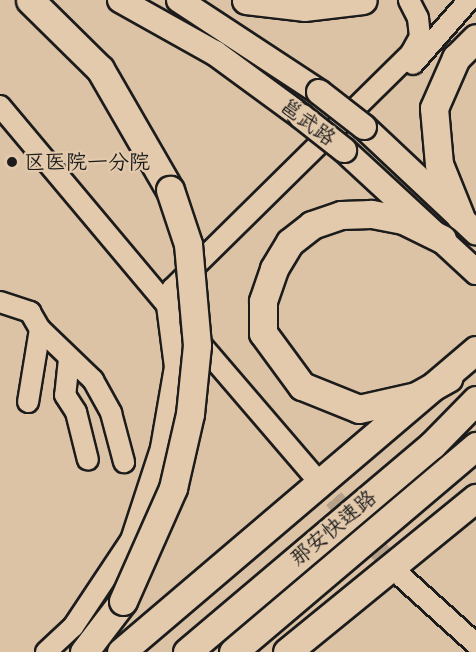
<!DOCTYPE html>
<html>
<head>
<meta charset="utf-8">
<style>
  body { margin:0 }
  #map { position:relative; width:476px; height:652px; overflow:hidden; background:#dcc3a6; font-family:"Comic Neue","LXGW WenKai TC",sans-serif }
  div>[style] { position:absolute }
  .minor-tunnel>* { height:20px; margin-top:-10px; transform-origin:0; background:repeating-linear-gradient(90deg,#b6a28a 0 20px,transparent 0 30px) }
  .roads { filter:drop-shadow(2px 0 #1c1c1c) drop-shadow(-2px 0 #1c1c1c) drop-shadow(0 2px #1c1c1c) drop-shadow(0 -2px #1c1c1c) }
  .minor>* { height:20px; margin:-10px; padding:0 10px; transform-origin:10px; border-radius:10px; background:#e4caac }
  .major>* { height:24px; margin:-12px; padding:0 12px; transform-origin:12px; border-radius:12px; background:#e4caac }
  .highway>* { height:27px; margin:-13.5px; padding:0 13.5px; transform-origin:13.5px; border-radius:13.5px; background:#e4caac }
  .bridges { filter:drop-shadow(2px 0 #1c1c1c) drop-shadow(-2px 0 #1c1c1c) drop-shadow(0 2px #1c1c1c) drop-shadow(0 -2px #1c1c1c) }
  .major-bridge>* { height:24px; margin:-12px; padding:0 12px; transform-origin:12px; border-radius:12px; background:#e4caac }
  .highway-bridge>* { height:27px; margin:-13.5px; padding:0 13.5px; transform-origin:13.5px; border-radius:13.5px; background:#e4caac }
  .dots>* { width:16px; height:16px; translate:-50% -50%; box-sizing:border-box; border:3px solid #e4caac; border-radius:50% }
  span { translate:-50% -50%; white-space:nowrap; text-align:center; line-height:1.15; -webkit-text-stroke:4.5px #e4caac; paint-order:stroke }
  .street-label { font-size:21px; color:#1c1c1c }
  .poi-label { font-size:21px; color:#1c1c1c }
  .left { translate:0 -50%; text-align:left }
</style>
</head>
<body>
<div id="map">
  <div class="minor-tunnel">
    <i style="left:314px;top:476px;width:133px;rotate:49deg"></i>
  </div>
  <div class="roads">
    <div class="minor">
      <i style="left:413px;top:64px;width:85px;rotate:-48.8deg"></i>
      <i style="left:0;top:106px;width:270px;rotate:50deg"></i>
      <i style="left:0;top:302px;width:32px;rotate:18deg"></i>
      <i style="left:30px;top:312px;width:20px;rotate:60deg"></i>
      <i style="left:40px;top:329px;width:74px;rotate:99.3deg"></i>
      <i style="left:40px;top:329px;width:74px;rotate:43.9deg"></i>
      <i style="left:93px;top:380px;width:38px;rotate:61deg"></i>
      <i style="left:111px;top:413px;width:51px;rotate:75.1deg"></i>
      <i style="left:193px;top:335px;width:186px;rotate:49.4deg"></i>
      <i style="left:69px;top:359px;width:36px;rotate:96deg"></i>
      <i style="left:65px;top:395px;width:20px;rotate:57deg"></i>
      <i style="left:76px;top:412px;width:49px;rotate:76deg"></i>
      <i style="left:402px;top:577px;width:100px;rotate:42.2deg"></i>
      <i style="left:46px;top:652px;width:37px;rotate:-43deg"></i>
      <i style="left:73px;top:627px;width:105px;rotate:-56.3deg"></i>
      <i style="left:131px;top:540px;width:97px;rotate:-71.9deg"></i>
      <i style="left:161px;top:448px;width:82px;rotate:-80.2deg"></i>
      <i style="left:175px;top:367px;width:63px;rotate:-97.4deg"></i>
      <i style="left:167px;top:305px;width:17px;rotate:-73deg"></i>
      <i style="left:172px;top:289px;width:336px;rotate:-44.6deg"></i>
      <i style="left:411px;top:53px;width:18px;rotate:-61deg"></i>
      <i style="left:420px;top:37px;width:19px;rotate:-96deg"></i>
      <i style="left:418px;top:18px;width:20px;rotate:-117deg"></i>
    </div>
    <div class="major">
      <i style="left:120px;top:0;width:109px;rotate:29.2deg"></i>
      <i style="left:215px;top:53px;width:107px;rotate:36.2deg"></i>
      <i style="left:179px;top:0;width:168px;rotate:33.3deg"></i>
      <i style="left:364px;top:127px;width:154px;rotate:43.2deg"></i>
      <i style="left:344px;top:150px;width:180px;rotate:42.7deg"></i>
    </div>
    <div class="highway">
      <i style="left:30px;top:0;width:98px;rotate:44.6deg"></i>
      <i style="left:100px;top:69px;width:140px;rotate:60deg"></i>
      <i style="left:246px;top:0;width:58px;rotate:6.9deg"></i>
      <i style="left:304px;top:7px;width:59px;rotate:-6.8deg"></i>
      <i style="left:460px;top:216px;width:56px;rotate:-112deg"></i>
      <i style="left:439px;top:164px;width:56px;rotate:-95.1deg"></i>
      <i style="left:434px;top:108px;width:55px;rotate:-66.3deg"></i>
      <i style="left:456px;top:58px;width:28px;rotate:-45deg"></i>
      <i style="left:442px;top:239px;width:43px;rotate:-154deg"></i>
      <i style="left:403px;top:220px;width:33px;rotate:-169deg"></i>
      <i style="left:371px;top:214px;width:30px;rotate:178deg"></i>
      <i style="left:341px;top:215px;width:31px;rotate:161deg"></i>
      <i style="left:312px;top:225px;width:28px;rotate:142deg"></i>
      <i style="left:290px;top:242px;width:31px;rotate:121deg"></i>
      <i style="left:274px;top:269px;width:34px;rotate:109deg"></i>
      <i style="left:263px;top:301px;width:32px;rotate:90deg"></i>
      <i style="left:263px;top:333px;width:66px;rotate:53.7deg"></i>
      <i style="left:302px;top:386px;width:61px;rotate:22deg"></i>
      <i style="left:359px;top:409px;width:58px;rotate:-12.8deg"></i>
      <i style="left:416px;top:396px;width:37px;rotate:-29deg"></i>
      <i style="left:84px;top:652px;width:64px;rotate:-52.6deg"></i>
      <i style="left:121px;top:652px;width:466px;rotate:-40.4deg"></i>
      <i style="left:187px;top:652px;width:321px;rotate:-40.2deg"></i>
      <i style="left:432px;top:445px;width:63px;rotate:-45.6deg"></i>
      <i style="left:233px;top:652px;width:319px;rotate:-40.3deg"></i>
      <i style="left:287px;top:652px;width:244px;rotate:-39.2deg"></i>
    </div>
  </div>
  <div class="bridges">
    <div class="major-bridge">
      <i style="left:319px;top:92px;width:57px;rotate:37.9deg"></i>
      <i style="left:301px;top:116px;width:55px;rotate:38.3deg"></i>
    </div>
    <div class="highway-bridge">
      <i style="left:123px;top:601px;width:124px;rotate:-66.1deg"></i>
      <i style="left:173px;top:488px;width:76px;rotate:-77.1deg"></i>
      <i style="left:190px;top:414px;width:69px;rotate:-84.2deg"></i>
      <i style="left:197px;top:345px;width:101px;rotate:-95.1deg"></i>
      <i style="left:188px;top:244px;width:57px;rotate:-108.4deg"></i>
    </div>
  </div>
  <div class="dots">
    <i style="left:12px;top:162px;background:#1c1c1c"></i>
  </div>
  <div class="street-label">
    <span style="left:308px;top:122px;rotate:37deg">邕武路</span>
    <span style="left:333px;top:528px;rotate:-40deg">那安快速路</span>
  </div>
  <div class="poi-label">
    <span class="left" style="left:24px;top:162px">区医院一分院</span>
  </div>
</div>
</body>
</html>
